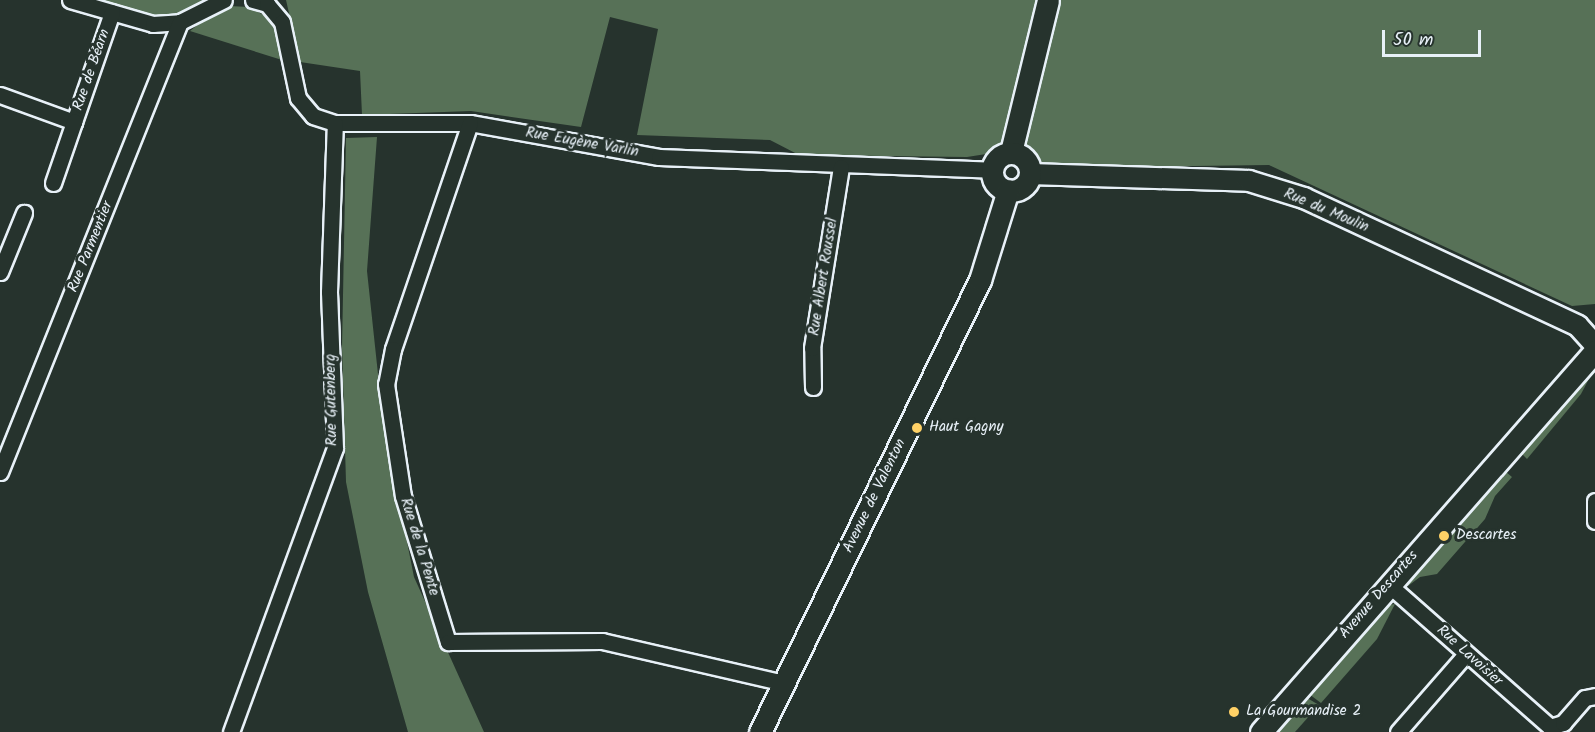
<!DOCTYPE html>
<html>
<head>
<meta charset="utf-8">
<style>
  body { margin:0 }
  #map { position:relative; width:1595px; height:732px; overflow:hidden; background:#26332d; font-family:Kalam,sans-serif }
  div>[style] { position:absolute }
  .green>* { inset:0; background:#577157 }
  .roads { filter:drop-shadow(2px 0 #e8f1f8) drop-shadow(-2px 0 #e8f1f8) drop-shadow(0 2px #e8f1f8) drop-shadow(0 -2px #e8f1f8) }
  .minor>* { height:15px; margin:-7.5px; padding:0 7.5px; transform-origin:7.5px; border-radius:7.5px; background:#26332d }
  .tertiary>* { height:20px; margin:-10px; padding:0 10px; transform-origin:10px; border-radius:10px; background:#26332d }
  .secondary>* { height:21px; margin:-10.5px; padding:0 10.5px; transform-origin:10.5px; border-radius:10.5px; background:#26332d }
  .secondary>.ring { margin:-10.5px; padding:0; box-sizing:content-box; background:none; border:21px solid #26332d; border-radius:50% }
  .dots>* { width:16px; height:16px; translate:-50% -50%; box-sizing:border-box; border:3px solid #26332d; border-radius:50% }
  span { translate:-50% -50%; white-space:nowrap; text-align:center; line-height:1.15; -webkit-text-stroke:6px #26332d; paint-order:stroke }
  .street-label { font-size:15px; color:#e8f1f8 }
  .poi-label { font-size:15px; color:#e8f1f8 }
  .left { translate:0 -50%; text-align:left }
  .scale { position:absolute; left:1382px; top:30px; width:99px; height:27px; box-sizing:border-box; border:3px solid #e8f1f8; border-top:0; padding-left:8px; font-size:18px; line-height:21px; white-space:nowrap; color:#e8f1f8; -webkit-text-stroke:4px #26332d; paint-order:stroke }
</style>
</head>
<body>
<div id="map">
  <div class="green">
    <i style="clip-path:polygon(71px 0,220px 0,180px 22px)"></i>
    <i style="clip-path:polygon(286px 0,1595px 0,1595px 304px,1572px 306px,1269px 165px,1044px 168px,1018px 149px,967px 157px,799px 155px,770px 140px,637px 135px,658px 29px,610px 17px,581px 127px,471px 111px,362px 115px,360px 71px,300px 62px)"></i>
    <i style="clip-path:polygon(229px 6px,249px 7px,267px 17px,277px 30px,282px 60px,190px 31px,212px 13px)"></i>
    <i style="clip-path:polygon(377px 137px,367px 271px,383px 421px,414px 577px,484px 732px,408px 732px,368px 592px,346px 482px,342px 348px,346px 138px)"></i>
    <i style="clip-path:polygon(1589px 370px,1591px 375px,1581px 394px,1527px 459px,1522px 454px,1529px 438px)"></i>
    <i style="clip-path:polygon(1506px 472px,1512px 477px,1495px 496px,1485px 519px,1437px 574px,1420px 577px,1408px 586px,1409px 578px,1431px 552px)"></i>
    <i style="clip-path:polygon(1395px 604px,1377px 639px,1321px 703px,1309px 694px,1308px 689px,1383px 606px)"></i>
    <i style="clip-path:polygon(1302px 695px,1319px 705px,1295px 732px,1269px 732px)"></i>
  </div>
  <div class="roads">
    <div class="minor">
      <i style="left:70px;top:0;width:86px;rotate:16.1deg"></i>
      <i style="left:153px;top:24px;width:27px;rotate:-4deg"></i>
      <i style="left:180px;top:22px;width:49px;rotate:-26.6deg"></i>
      <i style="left:253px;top:0;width:15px;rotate:16deg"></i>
      <i style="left:267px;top:4px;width:23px;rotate:50deg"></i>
      <i style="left:282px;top:22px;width:78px;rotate:78.1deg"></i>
      <i style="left:298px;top:98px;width:23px;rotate:50deg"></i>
      <i style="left:313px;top:116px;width:23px;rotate:18deg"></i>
      <i style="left:335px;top:123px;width:135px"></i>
      <i style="left:470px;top:123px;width:192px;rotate:10.2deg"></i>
      <i style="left:659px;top:157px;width:333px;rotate:2.2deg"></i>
      <i style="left:0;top:95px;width:79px;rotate:20deg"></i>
      <i style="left:74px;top:122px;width:116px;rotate:-70.9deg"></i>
      <i style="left:470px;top:123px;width:239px;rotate:108.8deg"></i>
      <i style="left:393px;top:349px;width:36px;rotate:101deg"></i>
      <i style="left:386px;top:384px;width:113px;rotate:81.4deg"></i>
      <i style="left:403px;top:496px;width:153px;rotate:72.9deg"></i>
      <i style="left:448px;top:642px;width:154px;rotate:-0.4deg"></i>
      <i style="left:602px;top:641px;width:187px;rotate:13deg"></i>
      <i style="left:53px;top:183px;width:65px;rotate:-71deg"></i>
      <i style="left:0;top:272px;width:64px;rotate:-67.9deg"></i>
      <i style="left:813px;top:387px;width:39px;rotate:-91deg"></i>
      <i style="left:812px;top:348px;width:183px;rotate:-80.9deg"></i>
      <i style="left:0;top:472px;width:485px;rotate:-68.2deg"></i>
      <i style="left:1595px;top:501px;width:20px;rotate:90deg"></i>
      <i style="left:1388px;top:584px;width:216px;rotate:41.4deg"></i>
      <i style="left:1550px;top:727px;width:14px;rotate:-17deg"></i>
      <i style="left:1563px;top:723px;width:33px;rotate:-49deg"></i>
      <i style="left:1585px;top:698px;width:10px;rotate:-11deg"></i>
      <i style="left:231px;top:732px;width:302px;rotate:-69.9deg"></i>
      <i style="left:335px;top:448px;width:156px;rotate:-92.2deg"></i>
      <i style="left:329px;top:292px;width:169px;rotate:-88deg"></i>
      <i style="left:1398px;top:732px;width:103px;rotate:-48.9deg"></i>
    </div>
    <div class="tertiary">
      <i style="left:1030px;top:174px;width:219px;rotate:1.8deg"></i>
      <i style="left:1249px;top:181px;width:58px;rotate:17.2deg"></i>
      <i style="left:1304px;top:198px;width:302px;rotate:25deg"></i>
      <i style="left:1578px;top:326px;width:25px;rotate:48deg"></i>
    </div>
    <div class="secondary">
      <i style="left:1011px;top:152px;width:156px;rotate:-76.3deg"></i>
      <i class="ring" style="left:992px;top:153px;width:17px;height:17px"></i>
      <i style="left:760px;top:732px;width:503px;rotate:-64.05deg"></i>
      <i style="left:980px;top:280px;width:94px;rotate:-72.7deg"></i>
      <i style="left:1261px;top:732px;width:507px;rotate:-48.76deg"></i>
    </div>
  </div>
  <div class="dots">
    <i style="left:917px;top:428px;background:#ffd166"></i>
    <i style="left:1444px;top:536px;background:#ffd166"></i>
    <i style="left:1234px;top:712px;background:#ffd166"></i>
  </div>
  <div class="street-label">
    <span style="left:92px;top:70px;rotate:-71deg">Rue de Béarn</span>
    <span style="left:582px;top:143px;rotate:10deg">Rue Eugène Varlin</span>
    <span style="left:1326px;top:211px;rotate:23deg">Rue du Moulin</span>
    <span style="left:91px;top:247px;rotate:-68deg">Rue Parmentier</span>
    <span style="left:824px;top:277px;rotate:-81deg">Rue Albert Roussel</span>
    <span style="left:332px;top:400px;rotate:-91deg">Rue Gutenberg</span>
    <span style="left:875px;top:496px;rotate:-64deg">Avenue de Valenton</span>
    <span style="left:419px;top:547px;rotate:73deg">Rue de la Pente</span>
    <span style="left:1379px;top:595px;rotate:-49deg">Avenue Descartes</span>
    <span style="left:1469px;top:656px;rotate:42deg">Rue Lavoisier</span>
  </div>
  <div class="poi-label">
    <span class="left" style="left:929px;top:428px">Haut Gagny</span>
    <span class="left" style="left:1456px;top:536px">Descartes</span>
    <span class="left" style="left:1246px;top:712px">La Gourmandise 2</span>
  </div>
  <div class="scale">50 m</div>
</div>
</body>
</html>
